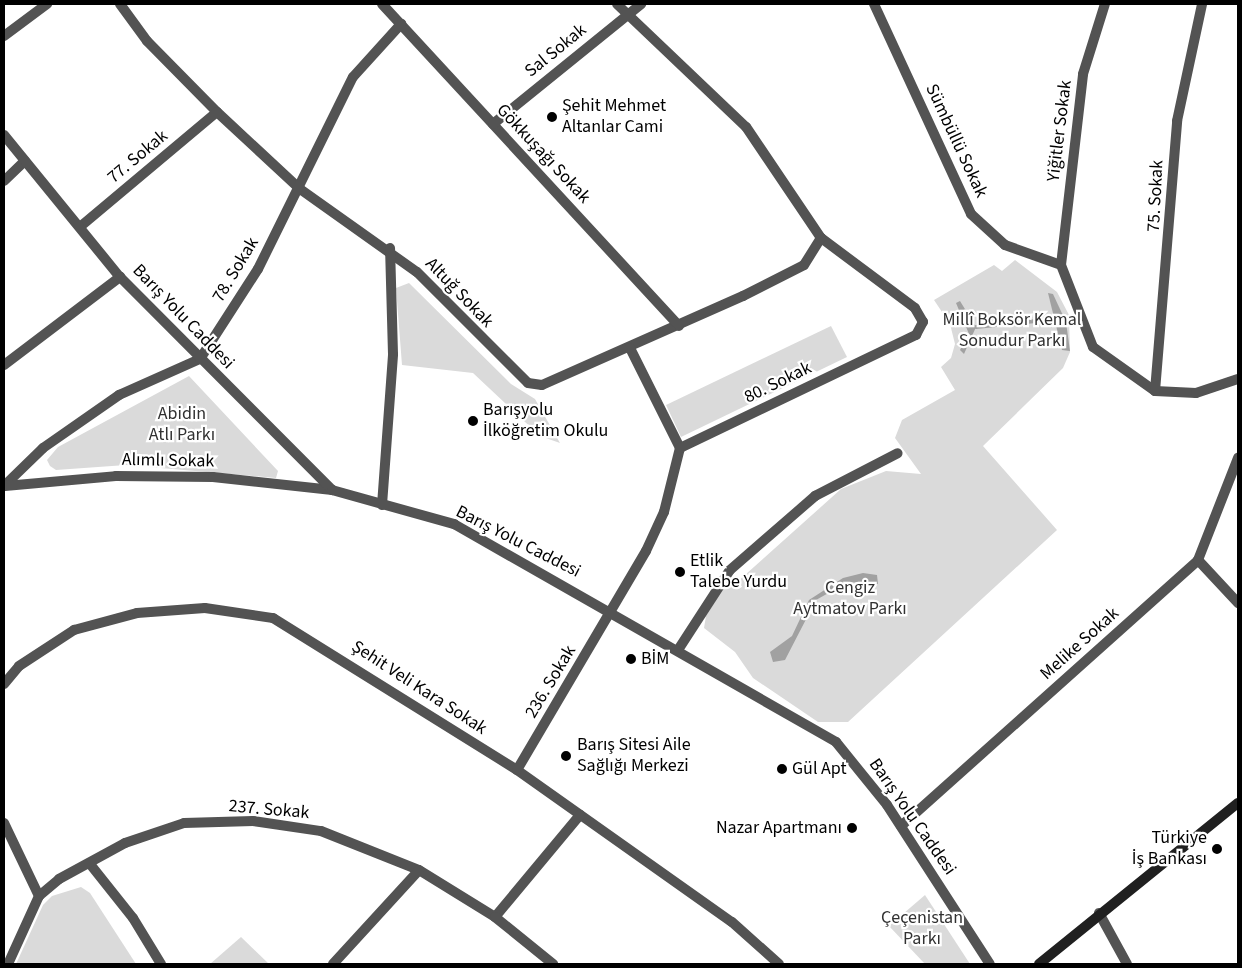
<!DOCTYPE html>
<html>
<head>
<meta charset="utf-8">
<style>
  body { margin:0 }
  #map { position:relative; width:1242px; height:968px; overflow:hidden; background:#fff; font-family:"Source Sans 3",sans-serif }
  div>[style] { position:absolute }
  .green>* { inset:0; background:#dadada }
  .water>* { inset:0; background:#a1a1a1 }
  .stream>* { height:4px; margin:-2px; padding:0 2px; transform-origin:2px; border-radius:2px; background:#a1a1a1 }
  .minor>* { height:10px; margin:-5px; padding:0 5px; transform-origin:5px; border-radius:5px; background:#535353 }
  .tertiary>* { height:10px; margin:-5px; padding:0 5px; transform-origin:5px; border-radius:5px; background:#535353 }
  .secondary>* { height:10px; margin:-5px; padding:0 5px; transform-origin:5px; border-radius:5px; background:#202020 }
  .dots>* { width:14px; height:14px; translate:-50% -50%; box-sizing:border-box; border:2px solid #fff; border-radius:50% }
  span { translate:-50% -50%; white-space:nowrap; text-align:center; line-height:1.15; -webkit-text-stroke:4.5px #fff; paint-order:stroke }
  .street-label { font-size:18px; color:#000 }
  .poi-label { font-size:18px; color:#000 }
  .left { translate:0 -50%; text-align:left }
  .right { translate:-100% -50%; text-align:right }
  .park-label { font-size:18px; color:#313131 }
  .frame { position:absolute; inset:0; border:5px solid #000; pointer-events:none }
</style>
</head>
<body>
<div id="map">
  <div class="green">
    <i style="clip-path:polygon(1015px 260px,1057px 292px,1069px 315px,1070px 352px,1063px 368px,983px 446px,1057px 530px,848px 722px,818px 722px,753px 678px,735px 652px,704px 628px,706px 616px,730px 577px,736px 583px,841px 489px,886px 471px,921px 474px,895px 438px,902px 420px,955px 390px,941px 367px,951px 358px,955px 344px,950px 324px,934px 300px,994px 265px,1002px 271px)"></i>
    <i style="clip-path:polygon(409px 283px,511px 384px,535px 399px,560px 443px,540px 436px,473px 373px,402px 365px,396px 288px)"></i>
    <i style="clip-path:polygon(831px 326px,847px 357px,681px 437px,666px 405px)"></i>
    <i style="clip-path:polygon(189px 376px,278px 471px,276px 478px,126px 465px,56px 470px,50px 466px,47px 460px,58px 447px)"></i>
    <i style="clip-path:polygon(81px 887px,90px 893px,136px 964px,16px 964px,43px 905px,52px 896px)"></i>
    <i style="clip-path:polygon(925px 895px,970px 964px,925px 964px,889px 926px)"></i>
    <i style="clip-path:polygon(241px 937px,269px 964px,210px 964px)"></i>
  </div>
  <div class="water">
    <i style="clip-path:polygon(1048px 293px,1053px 294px,1066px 322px,1070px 351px,1062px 350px)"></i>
    <i style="clip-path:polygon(960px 301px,976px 327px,964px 354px,960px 350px,969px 334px,956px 303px)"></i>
    <i style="clip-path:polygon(863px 573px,877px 575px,878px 584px,848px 582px,816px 600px,785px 660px,773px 662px,770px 652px,792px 636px,809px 600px,843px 578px)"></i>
  </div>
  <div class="stream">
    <i style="left:976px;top:327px;width:80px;rotate:-5.7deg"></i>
  </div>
  <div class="minor">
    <i style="left:120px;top:4px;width:46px;rotate:53.9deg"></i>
    <i style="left:147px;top:41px;width:100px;rotate:45.4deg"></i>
    <i style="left:217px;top:112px;width:113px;rotate:42.9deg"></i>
    <i style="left:300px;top:189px;width:143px;rotate:35.4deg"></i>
    <i style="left:417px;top:272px;width:157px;rotate:45deg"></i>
    <i style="left:528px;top:383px;width:14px;rotate:8deg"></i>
    <i style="left:542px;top:385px;width:220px;rotate:-23.9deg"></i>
    <i style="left:743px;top:296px;width:68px;rotate:-26.9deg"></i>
    <i style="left:804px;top:265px;width:32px;rotate:-58deg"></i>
    <i style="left:382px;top:4px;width:438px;rotate:47.3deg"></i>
    <i style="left:874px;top:4px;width:231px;rotate:65.2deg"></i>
    <i style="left:971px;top:214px;width:46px;rotate:42.4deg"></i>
    <i style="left:1005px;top:245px;width:59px;rotate:19.7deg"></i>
    <i style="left:1061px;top:265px;width:88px;rotate:68.7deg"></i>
    <i style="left:1093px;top:347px;width:76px;rotate:35.4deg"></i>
    <i style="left:1155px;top:391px;width:41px;rotate:2.8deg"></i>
    <i style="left:1196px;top:393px;width:44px;rotate:-18.4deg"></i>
    <i style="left:493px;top:124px;width:191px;rotate:-39deg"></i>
    <i style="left:4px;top:181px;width:29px;rotate:-44deg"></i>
    <i style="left:81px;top:226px;width:177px;rotate:-40deg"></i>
    <i style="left:1061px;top:265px;width:192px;rotate:-83.4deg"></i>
    <i style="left:1083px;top:74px;width:73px;rotate:-72.6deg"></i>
    <i style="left:630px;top:348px;width:112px;rotate:63.4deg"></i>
    <i style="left:4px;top:365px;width:146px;rotate:-37.2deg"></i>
    <i style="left:1155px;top:391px;width:271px;rotate:-85.3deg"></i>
    <i style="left:1177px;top:121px;width:120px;rotate:-77.9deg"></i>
    <i style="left:5px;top:485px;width:53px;rotate:-44.2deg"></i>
    <i style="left:43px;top:448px;width:93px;rotate:-34.9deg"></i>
    <i style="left:119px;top:395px;width:89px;rotate:-24deg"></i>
    <i style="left:200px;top:359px;width:107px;rotate:-57.2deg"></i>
    <i style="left:258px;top:269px;width:214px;rotate:-63.7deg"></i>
    <i style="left:353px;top:77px;width:72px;rotate:-47.8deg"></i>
    <i style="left:5px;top:486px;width:111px;rotate:-5.1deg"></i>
    <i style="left:116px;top:476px;width:97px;rotate:0.6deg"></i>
    <i style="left:213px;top:477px;width:120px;rotate:6.2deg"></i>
    <i style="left:382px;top:505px;width:151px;rotate:-85.8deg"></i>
    <i style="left:393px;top:354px;width:106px;rotate:-91.6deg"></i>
    <i style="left:1198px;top:560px;width:59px;rotate:47.1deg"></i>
    <i style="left:678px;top:650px;width:95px;rotate:-57deg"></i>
    <i style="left:730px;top:570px;width:113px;rotate:-41deg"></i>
    <i style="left:815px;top:496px;width:93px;rotate:-27.4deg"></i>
    <i style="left:4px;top:684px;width:23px;rotate:-50deg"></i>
    <i style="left:19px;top:666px;width:66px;rotate:-33.2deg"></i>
    <i style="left:74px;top:630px;width:65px;rotate:-15.1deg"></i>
    <i style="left:137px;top:613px;width:68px;rotate:-4.2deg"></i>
    <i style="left:205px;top:608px;width:69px;rotate:8.4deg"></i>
    <i style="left:273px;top:618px;width:287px;rotate:31.9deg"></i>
    <i style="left:517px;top:770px;width:263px;rotate:35.3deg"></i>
    <i style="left:732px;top:922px;width:63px;rotate:41.8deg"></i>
    <i style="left:517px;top:770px;width:254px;rotate:-59.5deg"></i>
    <i style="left:646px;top:551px;width:43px;rotate:-65.2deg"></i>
    <i style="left:664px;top:512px;width:66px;rotate:-76deg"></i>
    <i style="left:680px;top:448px;width:262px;rotate:-25.6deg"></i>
    <i style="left:916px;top:335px;width:15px;rotate:-62deg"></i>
    <i style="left:923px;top:322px;width:16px;rotate:-120deg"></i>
    <i style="left:915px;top:308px;width:117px;rotate:-143.3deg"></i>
    <i style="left:821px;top:238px;width:134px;rotate:-124deg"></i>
    <i style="left:746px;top:127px;width:178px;rotate:-136.4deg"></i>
    <i style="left:4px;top:823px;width:81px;rotate:64.4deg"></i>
    <i style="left:901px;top:826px;width:399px;rotate:-41.8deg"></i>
    <i style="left:1198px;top:560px;width:110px;rotate:-68.6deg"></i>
    <i style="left:90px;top:864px;width:69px;rotate:51.5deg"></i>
    <i style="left:133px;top:918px;width:54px;rotate:58.7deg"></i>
    <i style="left:1099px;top:913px;width:58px;rotate:61.2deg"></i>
    <i style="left:495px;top:917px;width:133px;rotate:-50.2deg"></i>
    <i style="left:8px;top:964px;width:75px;rotate:-65.5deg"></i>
    <i style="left:39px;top:896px;width:26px;rotate:-40deg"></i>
    <i style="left:59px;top:879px;width:75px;rotate:-28.6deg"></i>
    <i style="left:125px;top:843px;width:62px;rotate:-18.7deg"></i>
    <i style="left:184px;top:823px;width:69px;rotate:-1.7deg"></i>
    <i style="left:253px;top:821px;width:69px;rotate:8.4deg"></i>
    <i style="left:321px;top:831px;width:105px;rotate:21.7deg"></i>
    <i style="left:419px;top:870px;width:89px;rotate:31.7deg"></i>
    <i style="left:495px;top:917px;width:75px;rotate:39deg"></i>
    <i style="left:333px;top:964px;width:127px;rotate:-47.5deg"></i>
  </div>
  <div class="tertiary">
    <i style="left:4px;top:36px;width:54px;rotate:-36.7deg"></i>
    <i style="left:4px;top:135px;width:183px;rotate:50.8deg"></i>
    <i style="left:120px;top:277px;width:301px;rotate:45.1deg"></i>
    <i style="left:332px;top:490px;width:127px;rotate:15.6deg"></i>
    <i style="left:454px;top:524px;width:440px;rotate:29.7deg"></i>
    <i style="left:836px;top:742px;width:81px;rotate:51deg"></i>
    <i style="left:887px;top:805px;width:189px;rotate:57.1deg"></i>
  </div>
  <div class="secondary">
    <i style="left:1039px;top:964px;width:256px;rotate:-39deg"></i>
  </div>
  <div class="dots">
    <i style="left:552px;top:117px;background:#000"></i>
    <i style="left:473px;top:421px;background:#000"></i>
    <i style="left:680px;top:572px;background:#000"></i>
    <i style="left:631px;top:659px;background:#000"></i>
    <i style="left:566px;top:756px;background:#000"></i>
    <i style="left:782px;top:769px;background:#000"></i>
    <i style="left:852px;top:828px;background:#000"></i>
    <i style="left:1217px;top:849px;background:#000"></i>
  </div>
  <div class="street-label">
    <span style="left:556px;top:51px;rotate:-39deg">Sal Sokak</span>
    <span style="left:1060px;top:131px;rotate:-83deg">Yiğitler Sokak</span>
    <span style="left:956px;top:141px;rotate:65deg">Sümbüllü Sokak</span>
    <span style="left:543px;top:154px;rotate:47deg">Gökkuşağı Sokak</span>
    <span style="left:138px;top:157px;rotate:-40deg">77. Sokak</span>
    <span style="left:1156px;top:196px;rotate:-87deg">75. Sokak</span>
    <span style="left:236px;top:270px;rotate:-59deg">78. Sokak</span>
    <span style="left:459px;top:293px;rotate:46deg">Altuğ Sokak</span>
    <span style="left:183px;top:317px;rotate:46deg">Barış Yolu Caddesi</span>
    <span style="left:778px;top:383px;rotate:-26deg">80. Sokak</span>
    <span style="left:168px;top:461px;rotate:1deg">Alımlı Sokak</span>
    <span style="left:518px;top:542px;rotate:27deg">Barış Yolu Caddesi</span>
    <span style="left:1080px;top:644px;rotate:-42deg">Melike Sokak</span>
    <span style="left:551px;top:682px;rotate:-59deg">236. Sokak</span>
    <span style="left:419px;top:688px;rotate:33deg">Şehit Veli Kara Sokak</span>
    <span style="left:269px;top:810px;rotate:5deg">237. Sokak</span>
    <span style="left:912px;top:817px;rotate:55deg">Barış Yolu Caddesi</span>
  </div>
  <div class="poi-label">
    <span class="left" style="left:562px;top:117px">Şehit Mehmet<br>Altanlar Cami</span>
    <span class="left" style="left:483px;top:421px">Barışyolu<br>İlköğretim Okulu</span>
    <span class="left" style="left:690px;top:572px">Etlik<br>Talebe Yurdu</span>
    <span class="left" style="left:641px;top:659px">BİM</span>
    <span class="left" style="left:577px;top:756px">Barış Sitesi Aile<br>Sağlığı Merkezi</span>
    <span class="left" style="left:792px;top:769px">Gül Apt</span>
    <span class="right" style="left:842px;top:828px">Nazar Apartmanı</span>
    <span class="right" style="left:1207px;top:849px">Türkiye<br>İş Bankası</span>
  </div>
  <div class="park-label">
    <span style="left:1012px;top:331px">Millî Boksör Kemal<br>Sonudur Parkı</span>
    <span style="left:182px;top:425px">Abidin<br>Atlı Parkı</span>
    <span style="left:850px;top:599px">Cengiz<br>Aytmatov Parkı</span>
    <span style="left:922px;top:929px">Çeçenistan<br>Parkı</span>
  </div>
  <div class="frame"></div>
</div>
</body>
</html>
